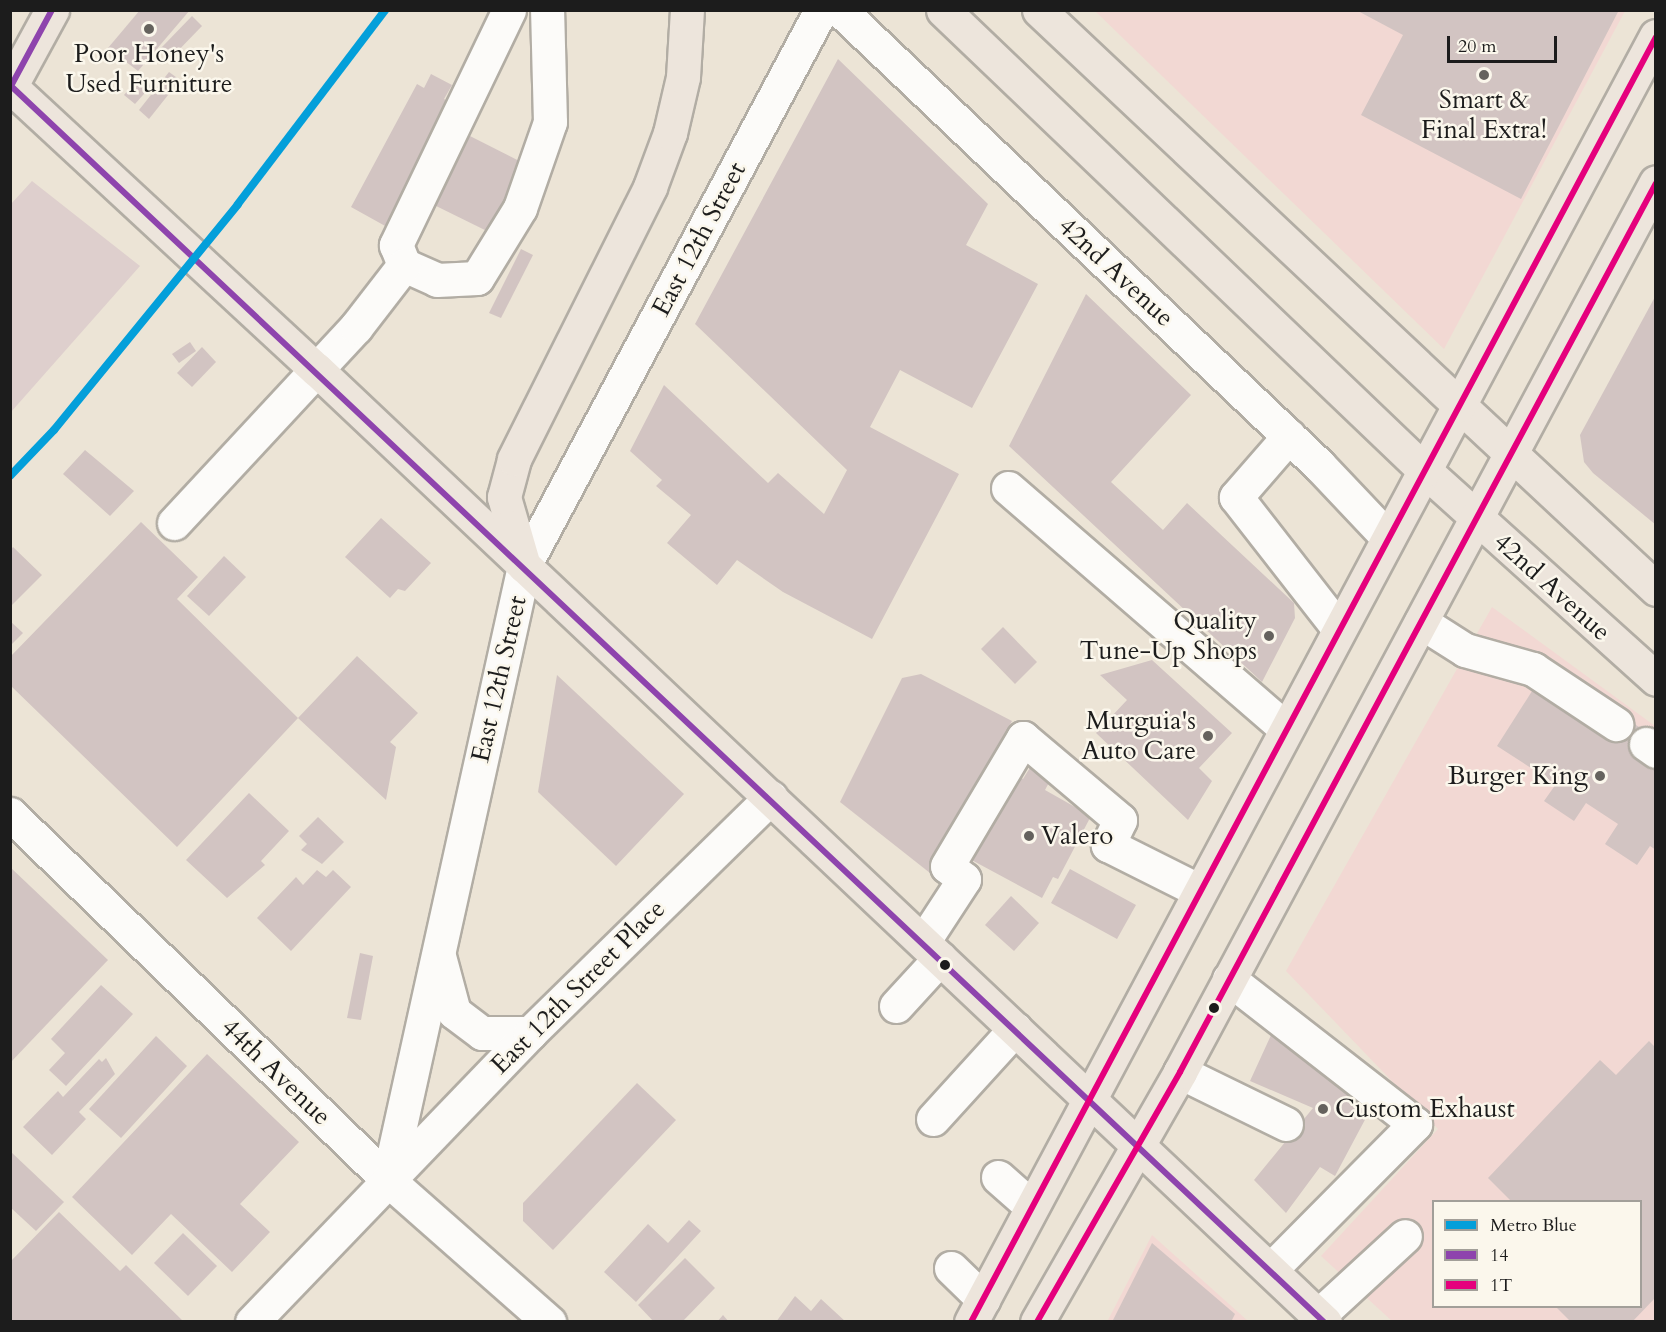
<!DOCTYPE html>
<html>
<head>
<meta charset="utf-8">
<style>
  body { margin:0 }
  #map { position:relative; width:1666px; height:1332px; overflow:hidden; background:#ece4d6; font-family:Cardo,serif }
  div>[style] { position:absolute }
  .built>* { inset:0; background:#f2d8d3 }
  .industrial>* { inset:0; background:#decfcd }
  .building>* { inset:0; background:#d2c4c2 }
  .roads { filter:drop-shadow(2px 0 #b2ada4) drop-shadow(-2px 0 #b2ada4) drop-shadow(0 2px #b2ada4) drop-shadow(0 -2px #b2ada4) }
  .minor>* { height:33px; margin:-16.5px; padding:0 16.5px; transform-origin:16.5px; border-radius:16.5px; background:#fcfbf9 }
  .major>* { height:33px; margin:-16.5px; padding:0 16.5px; transform-origin:16.5px; border-radius:16.5px; background:#ede5dc }
  .highway>* { height:33px; margin:-16.5px; padding:0 16.5px; transform-origin:16.5px; border-radius:16.5px; background:#ede5dc }
  .bus-1>* { height:6px; margin:-3px; padding:0 3px; transform-origin:3px; border-radius:3px; background:#8e44ad }
  .bus-2>* { height:6px; margin:-3px; padding:0 3px; transform-origin:3px; border-radius:3px; background:#e5007d }
  .metro-1>* { height:8px; margin:-4px; padding:0 4px; transform-origin:4px; border-radius:4px; background:#039fda }
  .dots>* { width:16px; height:16px; translate:-50% -50%; box-sizing:border-box; border:3px solid #fbf7ec; border-radius:50% }
  span { translate:-50% -50%; white-space:nowrap; text-align:center; line-height:1.15; -webkit-text-stroke:5px #fbf7ec; paint-order:stroke }
  .poi-label { font-size:26px; color:#1c1c1c }
  .right { translate:-100% -50%; text-align:right }
  .left { translate:0 -50%; text-align:left }
  .street-label { font-size:26px; color:#1c1c1c }
  .frame { position:absolute; inset:0; border:12px solid #1c1c1c; pointer-events:none }
  .legend { position:absolute; left:1432px; top:1200px; width:210px; height:108px; box-sizing:border-box; background:#fbf7ec; border:2px solid #a29f99; margin:0; padding:8px 10px; list-style:none; font-size:18px; color:#1c1c1c }
  .legend li { display:flex; align-items:center; gap:12px; height:30px }
  .legend b { width:30px; border:2px solid #a29f99 }
  .scale { position:absolute; left:1447px; top:36px; width:110px; height:27px; box-sizing:border-box; border:3px solid #1c1c1c; border-top:0; padding-left:8px; font-size:18px; line-height:21px; white-space:nowrap; color:#1c1c1c; -webkit-text-stroke:4px #fbf7ec; paint-order:stroke }
</style>
</head>
<body>
<div id="map">
  <div class="built">
    <i style="clip-path:polygon(1095px 11px,1625px 11px,1444px 349px)"></i>
    <i style="clip-path:polygon(evenodd,1492px 607px,1655px 726px,1655px 1321px,1392px 1321px,1321px 1256px,1438px 1129px,1286px 971px,1492px 607px,1434px 1202px,1640px 1202px,1640px 1306px,1434px 1306px,1434px 1202px)"></i>
    <i style="clip-path:polygon(1152px 1235px,1248px 1321px,1107px 1322px)"></i>
  </div>
  <div class="industrial">
    <i style="clip-path:polygon(32px 181px,140px 266px,11px 412px,11px 204px)"></i>
  </div>
  <div class="building">
    <i style="clip-path:polygon(140px 10px,190px 10px,138px 71px,108px 48px)"></i>
    <i style="clip-path:polygon(1356px 10px,1619px 10px,1521px 199px,1361px 115px,1403px 35px)"></i>
    <i style="clip-path:polygon(192px 16px,202px 26px,171px 58px,161px 48px)"></i>
    <i style="clip-path:polygon(838px 59px,988px 204px,966px 245px,1038px 284px,972px 408px,900px 370px,870px 427px,959px 474px,872px 639px,783px 592px,737px 560px,717px 585px,667px 543px,691px 515px,656px 486px,662px 480px,630px 451px,664px 385px,768px 483px,778px 473px,824px 514px,847px 470px,695px 324px)"></i>
    <i style="clip-path:polygon(169px 72px,180px 80px,149px 119px,139px 110px)"></i>
    <i style="clip-path:polygon(431px 74px,452px 85px,444px 99px,453px 104px,387px 227px,351px 207px,417px 84px,424px 88px)"></i>
    <i style="clip-path:polygon(140px 76px,151px 86px,135px 104px,124px 95px)"></i>
    <i style="clip-path:polygon(464px 133px,529px 166px,495px 235px,430px 203px)"></i>
    <i style="clip-path:polygon(521px 249px,533px 255px,501px 318px,489px 313px)"></i>
    <i style="clip-path:polygon(1086px 294px,1191px 395px,1111px 482px,1163px 530px,1187px 503px,1294px 603px,1295px 618px,1262px 682px,1009px 446px)"></i>
    <i style="clip-path:polygon(1656px 295px,1656px 525px,1593px 473px,1584px 462px,1580px 435px)"></i>
    <i style="clip-path:polygon(190px 342px,196px 351px,179px 363px,172px 354px)"></i>
    <i style="clip-path:polygon(202px 347px,216px 362px,192px 387px,177px 373px)"></i>
    <i style="clip-path:polygon(85px 450px,134px 491px,110px 516px,63px 474px)"></i>
    <i style="clip-path:polygon(381px 518px,431px 563px,405px 591px,398px 589px,390px 598px,345px 557px)"></i>
    <i style="clip-path:polygon(141px 522px,198px 577px,177px 599px,298px 718px,177px 847px,10px 685px,10px 657px)"></i>
    <i style="clip-path:polygon(13px 547px,42px 575px,10px 607px,10px 551px)"></i>
    <i style="clip-path:polygon(224px 556px,246px 577px,209px 616px,187px 596px)"></i>
    <i style="clip-path:polygon(10px 621px,23px 633px,10px 646px)"></i>
    <i style="clip-path:polygon(1003px 627px,1037px 662px,1015px 684px,981px 649px)"></i>
    <i style="clip-path:polygon(357px 656px,418px 713px,390px 742px,396px 747px,386px 800px,298px 718px)"></i>
    <i style="clip-path:polygon(1152px 660px,1232px 733px,1199px 768px,1212px 781px,1188px 820px,1096px 733px,1127px 700px,1100px 675px)"></i>
    <i style="clip-path:polygon(921px 674px,1012px 721px,930px 873px,840px 802px,902px 678px)"></i>
    <i style="clip-path:polygon(557px 675px,684px 794px,616px 866px,538px 792px)"></i>
    <i style="clip-path:polygon(1534px 688px,1621px 715px,1651px 735px,1637px 757px,1656px 768px,1656px 850px,1650px 846px,1637px 865px,1605px 844px,1618px 824px,1586px 803px,1574px 821px,1544px 801px,1556px 784px,1497px 746px)"></i>
    <i style="clip-path:polygon(1031px 766px,1052px 777px,1045px 790px,1091px 816px,1058px 879px,1053px 877px,1042px 898px,966px 857px,1012px 772px,1023px 779px)"></i>
    <i style="clip-path:polygon(249px 793px,289px 831px,261px 861px,265px 865px,227px 898px,186px 860px)"></i>
    <i style="clip-path:polygon(318px 817px,344px 842px,322px 864px,301px 850px,307px 844px,299px 836px)"></i>
    <i style="clip-path:polygon(10px 867px,108px 960px,10px 1063px)"></i>
    <i style="clip-path:polygon(1070px 869px,1136px 905px,1117px 939px,1051px 903px)"></i>
    <i style="clip-path:polygon(317px 870px,326px 877px,333px 870px,351px 887px,291px 951px,257px 918px,296px 877px,303px 885px)"></i>
    <i style="clip-path:polygon(1011px 896px,1039px 923px,1014px 951px,985px 925px)"></i>
    <i style="clip-path:polygon(360px 953px,373px 956px,361px 1020px,347px 1018px)"></i>
    <i style="clip-path:polygon(101px 985px,133px 1014px,66px 1086px,49px 1070px,65px 1053px,51px 1039px)"></i>
    <i style="clip-path:polygon(1272px 1033px,1376px 1099px,1335px 1176px,1320px 1167px,1286px 1213px,1254px 1180px,1313px 1108px,1250px 1081px)"></i>
    <i style="clip-path:polygon(156px 1036px,187px 1066px,121px 1138px,89px 1109px)"></i>
    <i style="clip-path:polygon(1649px 1041px,1656px 1048px,1656px 1297px,1632px 1322px,1571px 1322px,1555px 1306px,1640px 1306px,1640px 1202px,1512px 1202px,1488px 1178px,1600px 1060px,1616px 1075px)"></i>
    <i style="clip-path:polygon(207px 1054px,299px 1142px,240px 1204px,270px 1232px,232px 1272px,171px 1214px,132px 1255px,72px 1197px)"></i>
    <i style="clip-path:polygon(106px 1058px,115px 1074px,79px 1112px,86px 1119px,52px 1155px,23px 1127px,58px 1091px,63px 1097px,99px 1059px,102px 1062px)"></i>
    <i style="clip-path:polygon(637px 1083px,676px 1120px,553px 1250px,523px 1221px,523px 1203px)"></i>
    <i style="clip-path:polygon(10px 1151px,64px 1202px,36px 1231px,10px 1207px)"></i>
    <i style="clip-path:polygon(59px 1212px,120px 1271px,126px 1265px,184px 1322px,10px 1322px,10px 1262px)"></i>
    <i style="clip-path:polygon(689px 1220px,701px 1231px,636px 1302px,604px 1272px,648px 1224px,668px 1243px)"></i>
    <i style="clip-path:polygon(183px 1233px,217px 1266px,188px 1296px,154px 1263px)"></i>
    <i style="clip-path:polygon(1152px 1243px,1235px 1314px,1231px 1322px,1112px 1322px)"></i>
    <i style="clip-path:polygon(685px 1258px,715px 1288px,682px 1322px,654px 1322px,638px 1305px)"></i>
    <i style="clip-path:polygon(795px 1296px,811px 1311px,821px 1299px,846px 1322px,776px 1322px)"></i>
    <i style="clip-path:polygon(723px 1315px,729px 1322px,717px 1322px)"></i>
  </div>
  <div class="roads">
    <div class="minor">
      <i style="left:509px;top:10px;width:261px;rotate:115.7deg"></i>
      <i style="left:396px;top:245px;width:22px;rotate:68deg"></i>
      <i style="left:404px;top:265px;width:36px;rotate:24deg"></i>
      <i style="left:437px;top:280px;width:40px;rotate:-2.9deg"></i>
      <i style="left:477px;top:278px;width:82px;rotate:-58.4deg"></i>
      <i style="left:520px;top:208px;width:91px;rotate:-70.8deg"></i>
      <i style="left:550px;top:122px;width:112px;rotate:-91.5deg"></i>
      <i style="left:840px;top:10px;width:661px;rotate:43.53deg"></i>
      <i style="left:1319px;top:465px;width:99px;rotate:46.6deg"></i>
      <i style="left:1289px;top:436px;width:81px;rotate:131deg"></i>
      <i style="left:1236px;top:497px;width:166px;rotate:52.1deg"></i>
      <i style="left:1008px;top:488px;width:367px;rotate:40.9deg"></i>
      <i style="left:174px;top:523px;width:267px;rotate:-47.1deg"></i>
      <i style="left:356px;top:327px;width:78px;rotate:-52.3deg"></i>
      <i style="left:1421px;top:622px;width:52px;rotate:32.5deg"></i>
      <i style="left:1465px;top:650px;width:71px;rotate:15.6deg"></i>
      <i style="left:1533px;top:669px;width:100px;rotate:33.5deg"></i>
      <i style="left:1646px;top:744px;width:12px;rotate:35deg"></i>
      <i style="left:10px;top:814px;width:526px;rotate:44.08deg"></i>
      <i style="left:388px;top:1180px;width:215px;rotate:41.4deg"></i>
      <i style="left:923px;top:942px;width:75px;rotate:-56.9deg"></i>
      <i style="left:964px;top:879px;width:21px;rotate:-143deg"></i>
      <i style="left:947px;top:866px;width:149px;rotate:-59.3deg"></i>
      <i style="left:1023px;top:738px;width:127px;rotate:40.2deg"></i>
      <i style="left:1120px;top:820px;width:28px;rotate:116deg"></i>
      <i style="left:1108px;top:845px;width:101px;rotate:26.6deg"></i>
      <i style="left:439px;top:956px;width:58px;rotate:75deg"></i>
      <i style="left:454px;top:1012px;width:35px;rotate:37deg"></i>
      <i style="left:482px;top:1033px;width:48px"></i>
      <i style="left:1229px;top:979px;width:236px;rotate:37.9deg"></i>
      <i style="left:1415px;top:1124px;width:204px;rotate:134.8deg"></i>
      <i style="left:896px;top:1006px;width:65px;rotate:-47.5deg"></i>
      <i style="left:1180px;top:1072px;width:118px;rotate:26.1deg"></i>
      <i style="left:933px;top:1119px;width:122px;rotate:-47.7deg"></i>
      <i style="left:998px;top:1177px;width:45px;rotate:41.4deg"></i>
      <i style="left:388px;top:1180px;width:629px;rotate:-77.51deg"></i>
      <i style="left:524px;top:566px;width:630px;rotate:-61.89deg"></i>
      <i style="left:951px;top:1268px;width:45px;rotate:44.1deg"></i>
      <i style="left:1318px;top:1316px;width:118px;rotate:-42.6deg"></i>
      <i style="left:252px;top:1322px;width:401px;rotate:-46.1deg"></i>
      <i style="left:530px;top:1033px;width:337px;rotate:-44.4deg"></i>
    </div>
    <div class="major">
      <i style="left:10px;top:86px;width:417px;rotate:42.8deg"></i>
      <i style="left:316px;top:369px;width:1388px;rotate:43.37deg"></i>
      <i style="left:10px;top:87px;width:88px;rotate:-61.4deg"></i>
      <i style="left:1459px;top:405px;width:270px;rotate:43deg"></i>
      <i style="left:1424px;top:470px;width:312px;rotate:42deg"></i>
      <i style="left:971px;top:1322px;width:1457px;rotate:-61.96deg"></i>
      <i style="left:1037px;top:1322px;width:288px;rotate:-60.2deg"></i>
      <i style="left:1180px;top:1072px;width:1009px;rotate:-61.86deg"></i>
    </div>
    <div class="highway">
      <i style="left:943px;top:10px;width:666px;rotate:43.72deg"></i>
      <i style="left:1039px;top:10px;width:577px;rotate:43.24deg"></i>
      <i style="left:524px;top:566px;width:72px;rotate:-106.2deg"></i>
      <i style="left:504px;top:497px;width:39px;rotate:-75deg"></i>
      <i style="left:514px;top:459px;width:304px;rotate:-63.4deg"></i>
      <i style="left:650px;top:187px;width:58px;rotate:-69.7deg"></i>
      <i style="left:670px;top:133px;width:57px;rotate:-76.9deg"></i>
      <i style="left:683px;top:77px;width:67px;rotate:-86.6deg"></i>
    </div>
  </div>
  <div class="bus-1">
    <i style="left:11px;top:86px;width:1803px;rotate:43.27deg"></i>
    <i style="left:11px;top:86px;width:86px;rotate:-61.7deg"></i>
  </div>
  <div class="bus-2">
    <i style="left:971px;top:1322px;width:1456px;rotate:-61.94deg"></i>
    <i style="left:1037px;top:1322px;width:288px;rotate:-60.2deg"></i>
    <i style="left:1180px;top:1072px;width:1008px;rotate:-61.83deg"></i>
  </div>
  <div class="metro-1">
    <i style="left:10px;top:476px;width:64px;rotate:-46.3deg"></i>
    <i style="left:54px;top:430px;width:291px;rotate:-50.8deg"></i>
    <i style="left:238px;top:204px;width:243px;rotate:-52.8deg"></i>
  </div>
  <div class="dots">
    <i style="left:149px;top:29px;background:#65625d"></i>
    <i style="left:1484px;top:75px;background:#65625d"></i>
    <i style="left:1269px;top:636px;background:#65625d"></i>
    <i style="left:1208px;top:736px;background:#65625d"></i>
    <i style="left:1600px;top:776px;background:#65625d"></i>
    <i style="left:1029px;top:836px;background:#65625d"></i>
    <i style="left:945px;top:965px;background:#1c1c1c"></i>
    <i style="left:1214px;top:1008px;background:#1c1c1c"></i>
    <i style="left:1323px;top:1109px;background:#65625d"></i>
  </div>
  <div class="poi-label">
    <span style="left:149px;top:69px">Poor Honey's<br>Used Furniture</span>
    <span style="left:1484px;top:115px">Smart &amp;<br>Final Extra!</span>
    <span class="right" style="left:1257px;top:636px">Quality<br>Tune-Up Shops</span>
    <span class="right" style="left:1196px;top:736px">Murguia's<br>Auto Care</span>
    <span class="right" style="left:1588px;top:776px">Burger King</span>
    <span class="left" style="left:1041px;top:836px">Valero</span>
    <span class="left" style="left:1335px;top:1109px">Custom Exhaust</span>
  </div>
  <div class="street-label">
    <span style="left:699px;top:239px;rotate:-62deg">East 12th Street</span>
    <span style="left:1116px;top:272px;rotate:43deg">42nd Avenue</span>
    <span style="left:1552px;top:587px;rotate:42deg">42nd Avenue</span>
    <span style="left:499px;top:679px;rotate:-77deg">East 12th Street</span>
    <span style="left:578px;top:987px;rotate:-45deg">East 12th Street Place</span>
    <span style="left:276px;top:1072px;rotate:44deg">44th Avenue</span>
  </div>
  <div class="frame"></div>
  <ul class="legend">
  <li><b style="height:8px;background:#039fda"></b>Metro Blue</li>
  <li><b style="height:8px;background:#8e44ad"></b>14</li>
  <li><b style="height:8px;background:#e5007d"></b>1T</li>
  </ul>
  <div class="scale">20 m</div>
</div>
</body>
</html>
